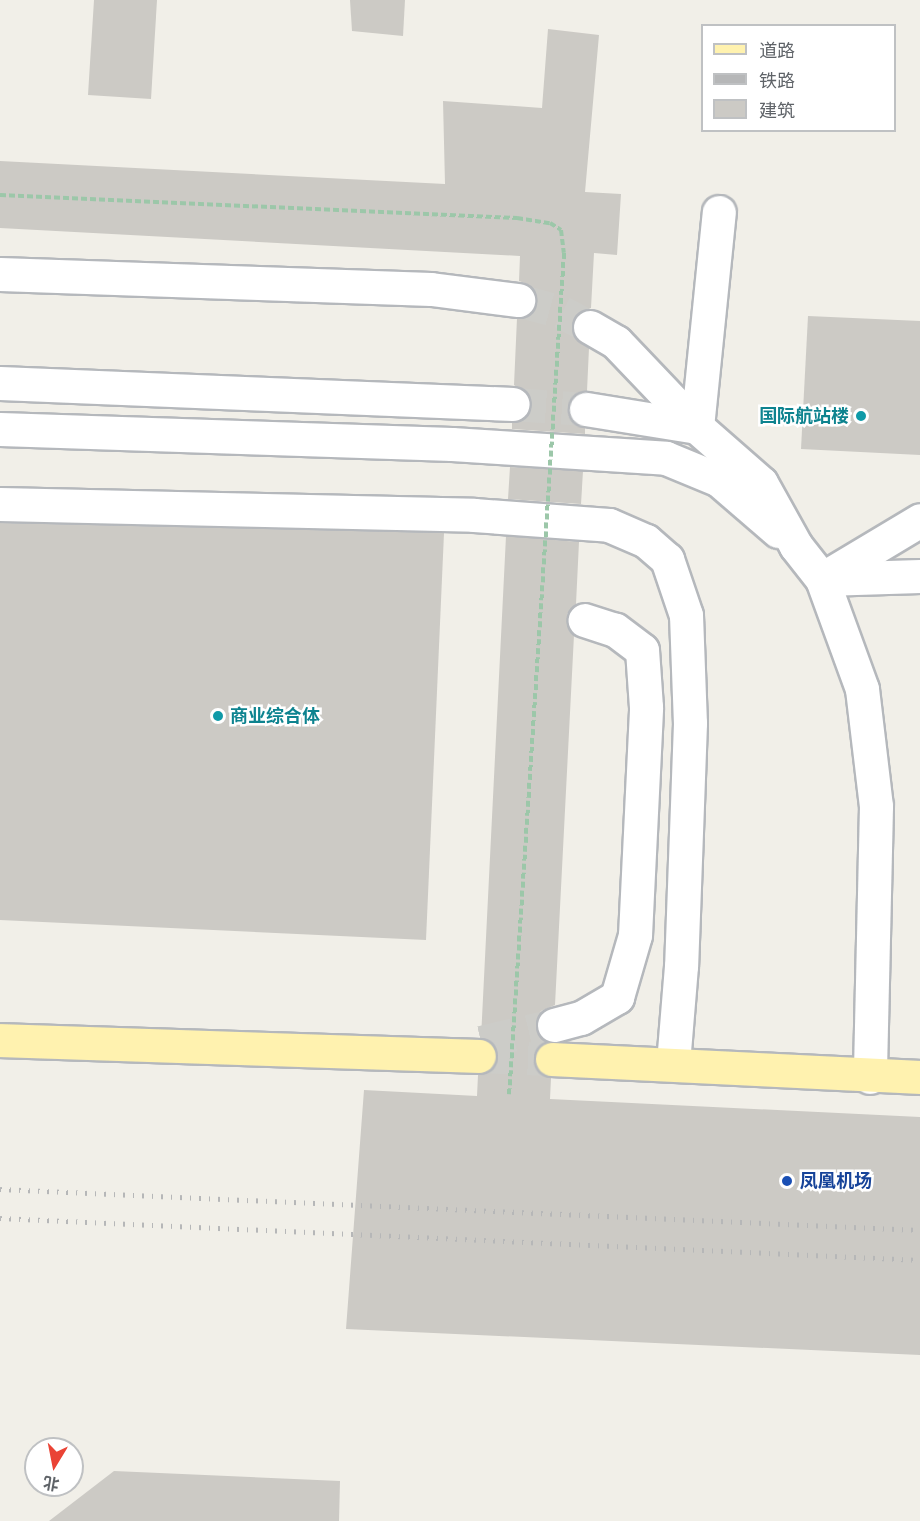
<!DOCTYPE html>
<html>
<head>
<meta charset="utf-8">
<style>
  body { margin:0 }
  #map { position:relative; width:920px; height:1521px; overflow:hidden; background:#f1efe8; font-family:"Varela Round","Noto Sans SC",sans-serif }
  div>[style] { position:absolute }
  .building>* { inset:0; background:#cccac5 }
  .minor-tunnel>* { height:33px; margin-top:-16.5px; transform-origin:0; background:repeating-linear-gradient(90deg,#ccccc8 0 33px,transparent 0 49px) }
  .major-tunnel>* { height:33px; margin-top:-16.5px; transform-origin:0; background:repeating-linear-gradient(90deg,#ccccc8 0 33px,transparent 0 49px) }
  .roads { filter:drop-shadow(2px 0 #b5b8bc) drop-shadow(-2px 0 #b5b8bc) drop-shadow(0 2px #b5b8bc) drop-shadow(0 -2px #b5b8bc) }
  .minor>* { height:33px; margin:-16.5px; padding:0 16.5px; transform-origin:16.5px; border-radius:16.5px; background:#fff }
  .major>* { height:33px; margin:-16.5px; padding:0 16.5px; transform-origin:16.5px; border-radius:16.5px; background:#fff2af }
  .rail>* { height:4.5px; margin-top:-2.25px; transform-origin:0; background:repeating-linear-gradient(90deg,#b6b7b8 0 1.5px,transparent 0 9.5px) }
  .path-bridge>* { height:4px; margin-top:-2px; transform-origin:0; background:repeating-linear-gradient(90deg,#9cc7a9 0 6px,transparent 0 9px) }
  .dots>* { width:16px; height:16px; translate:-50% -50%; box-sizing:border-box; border:3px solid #fff; border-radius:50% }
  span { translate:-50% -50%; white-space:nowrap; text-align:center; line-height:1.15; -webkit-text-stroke:5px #fff; paint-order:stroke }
  .culture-label { font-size:18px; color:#0d838f; font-weight:700 }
  .right { translate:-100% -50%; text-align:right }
  .left { translate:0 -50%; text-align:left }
  .transit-label { font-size:18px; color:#164399; font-weight:700 }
  .legend { position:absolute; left:701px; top:24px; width:195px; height:108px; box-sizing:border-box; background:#fff; border:2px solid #bfc1c3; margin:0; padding:8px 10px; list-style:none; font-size:18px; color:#5f6368 }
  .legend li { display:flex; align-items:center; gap:12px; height:30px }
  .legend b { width:30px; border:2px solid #bfc1c3 }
  .north { position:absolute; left:24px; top:1437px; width:60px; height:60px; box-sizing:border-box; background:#fff; border:2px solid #bfc1c3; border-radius:50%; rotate:190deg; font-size:16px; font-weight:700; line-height:24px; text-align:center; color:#5f6368 }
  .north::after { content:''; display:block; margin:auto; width:21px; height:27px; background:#ea4335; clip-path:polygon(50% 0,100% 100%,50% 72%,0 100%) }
</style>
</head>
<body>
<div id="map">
  <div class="building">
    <i style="clip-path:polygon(94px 0,157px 0,151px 99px,88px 95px)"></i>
    <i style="clip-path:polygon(350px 0,405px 0,403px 36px,352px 31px)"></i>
    <i style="clip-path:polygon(548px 29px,599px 35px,585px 192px,621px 194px,617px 255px,594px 253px,591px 308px,580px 311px,571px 326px,574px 337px,589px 348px,587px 391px,572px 397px,567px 407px,569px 416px,585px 428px,585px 434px,512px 429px,512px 423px,522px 420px,532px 405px,529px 395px,514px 385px,517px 318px,533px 312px,537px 302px,530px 285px,519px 281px,520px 256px,0 228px,0 161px,445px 184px,443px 101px,542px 108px)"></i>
    <i style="clip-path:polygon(808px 316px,920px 321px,920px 455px,801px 449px)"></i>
    <i style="clip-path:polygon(510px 467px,583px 471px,581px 504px,508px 499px)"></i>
    <i style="clip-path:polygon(0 523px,444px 533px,426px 940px,0 920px)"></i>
    <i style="clip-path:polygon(506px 536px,579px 542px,576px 604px,567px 614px,567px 623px,574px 635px,555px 1005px,541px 1011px,536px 1019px,536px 1030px,546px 1042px,537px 1048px,533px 1058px,536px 1068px,551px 1078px,550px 1099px,920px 1117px,920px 1355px,346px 1329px,364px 1090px,477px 1096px,478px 1075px,488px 1072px,498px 1057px,495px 1047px,481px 1038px)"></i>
    <i style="clip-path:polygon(114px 1471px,340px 1481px,339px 1521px,49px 1521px)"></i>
  </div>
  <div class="minor-tunnel">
    <i style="left:518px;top:300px;width:46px;rotate:15.3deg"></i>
    <i style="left:562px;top:312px;width:32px;rotate:28deg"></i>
    <i style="left:513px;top:404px;width:73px;rotate:3.9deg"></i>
    <i style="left:481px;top:1042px;width:75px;rotate:-13.1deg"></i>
  </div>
  <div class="major-tunnel">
    <i style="left:479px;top:1056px;width:73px;rotate:2.4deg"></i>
  </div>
  <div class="roads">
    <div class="minor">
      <i style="left:0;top:274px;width:431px;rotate:2deg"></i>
      <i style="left:431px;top:289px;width:88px;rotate:7.2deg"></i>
      <i style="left:590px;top:327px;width:30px;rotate:30deg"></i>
      <i style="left:616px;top:342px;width:117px;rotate:46.4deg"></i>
      <i style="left:697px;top:427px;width:85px;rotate:41.2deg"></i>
      <i style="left:761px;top:483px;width:72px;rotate:60.9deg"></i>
      <i style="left:796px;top:546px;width:42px;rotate:51.8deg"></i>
      <i style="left:822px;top:579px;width:117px;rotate:70deg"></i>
      <i style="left:862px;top:689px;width:118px;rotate:83.2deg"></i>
      <i style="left:876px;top:806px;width:271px;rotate:91.3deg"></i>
      <i style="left:0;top:383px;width:513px;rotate:2.34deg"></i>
      <i style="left:586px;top:409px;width:112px;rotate:9.2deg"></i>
      <i style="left:697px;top:427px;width:216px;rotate:-84.2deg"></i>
      <i style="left:0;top:429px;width:452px;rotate:1.9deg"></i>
      <i style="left:452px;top:444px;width:214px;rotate:3.7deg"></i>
      <i style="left:666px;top:458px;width:57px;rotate:22.5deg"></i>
      <i style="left:719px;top:480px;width:78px;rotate:40.8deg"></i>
      <i style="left:0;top:504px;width:474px;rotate:1.3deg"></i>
      <i style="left:474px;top:515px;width:135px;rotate:4.2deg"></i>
      <i style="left:609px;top:525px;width:40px;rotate:23.4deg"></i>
      <i style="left:646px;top:541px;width:28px;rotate:41deg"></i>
      <i style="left:667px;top:559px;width:59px;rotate:71.3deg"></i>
      <i style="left:686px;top:615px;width:108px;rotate:87.9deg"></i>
      <i style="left:690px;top:723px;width:243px;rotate:92.1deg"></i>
      <i style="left:681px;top:966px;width:97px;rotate:94.7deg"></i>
      <i style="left:822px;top:579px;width:114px;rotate:-31deg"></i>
      <i style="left:824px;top:579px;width:96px;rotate:-1.8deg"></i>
      <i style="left:554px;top:1025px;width:28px;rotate:-15deg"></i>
      <i style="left:581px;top:1018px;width:42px;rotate:-30.3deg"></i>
      <i style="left:617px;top:997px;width:65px;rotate:-73.8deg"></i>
      <i style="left:635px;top:935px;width:228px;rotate:-87.2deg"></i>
      <i style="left:646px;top:707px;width:57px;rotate:-94deg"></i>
      <i style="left:642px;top:650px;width:34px;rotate:-143deg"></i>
      <i style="left:615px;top:630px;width:32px;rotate:-162deg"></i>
    </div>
    <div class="major">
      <i style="left:0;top:1040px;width:479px;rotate:1.9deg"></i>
      <i style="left:552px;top:1059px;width:368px;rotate:2.8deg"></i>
    </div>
  </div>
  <div class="rail">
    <i style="left:0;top:1189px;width:921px;rotate:2.55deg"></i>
    <i style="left:0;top:1218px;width:921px;rotate:2.61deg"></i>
  </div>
  <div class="path-bridge">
    <i style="left:0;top:195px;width:518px;rotate:2.55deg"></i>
    <i style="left:517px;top:218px;width:33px;rotate:9deg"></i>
    <i style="left:550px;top:223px;width:13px;rotate:32deg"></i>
    <i style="left:561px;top:230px;width:23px;rotate:83deg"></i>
    <i style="left:564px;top:253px;width:846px;rotate:93.73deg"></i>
  </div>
  <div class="dots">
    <i style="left:861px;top:416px;background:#0f9aa8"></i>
    <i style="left:218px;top:716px;background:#0f9aa8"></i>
    <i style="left:787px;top:1181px;background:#1a4fb4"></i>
  </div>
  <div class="culture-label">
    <span class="right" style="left:849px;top:416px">国际航站楼</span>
    <span class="left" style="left:230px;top:716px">商业综合体</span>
  </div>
  <div class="transit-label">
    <span class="left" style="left:800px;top:1181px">凤凰机场</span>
  </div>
  <ul class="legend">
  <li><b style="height:8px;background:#fff2af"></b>道路</li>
  <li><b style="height:8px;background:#b6b7b8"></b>铁路</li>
  <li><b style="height:16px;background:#cccac5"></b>建筑</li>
  </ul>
  <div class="north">北</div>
</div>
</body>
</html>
